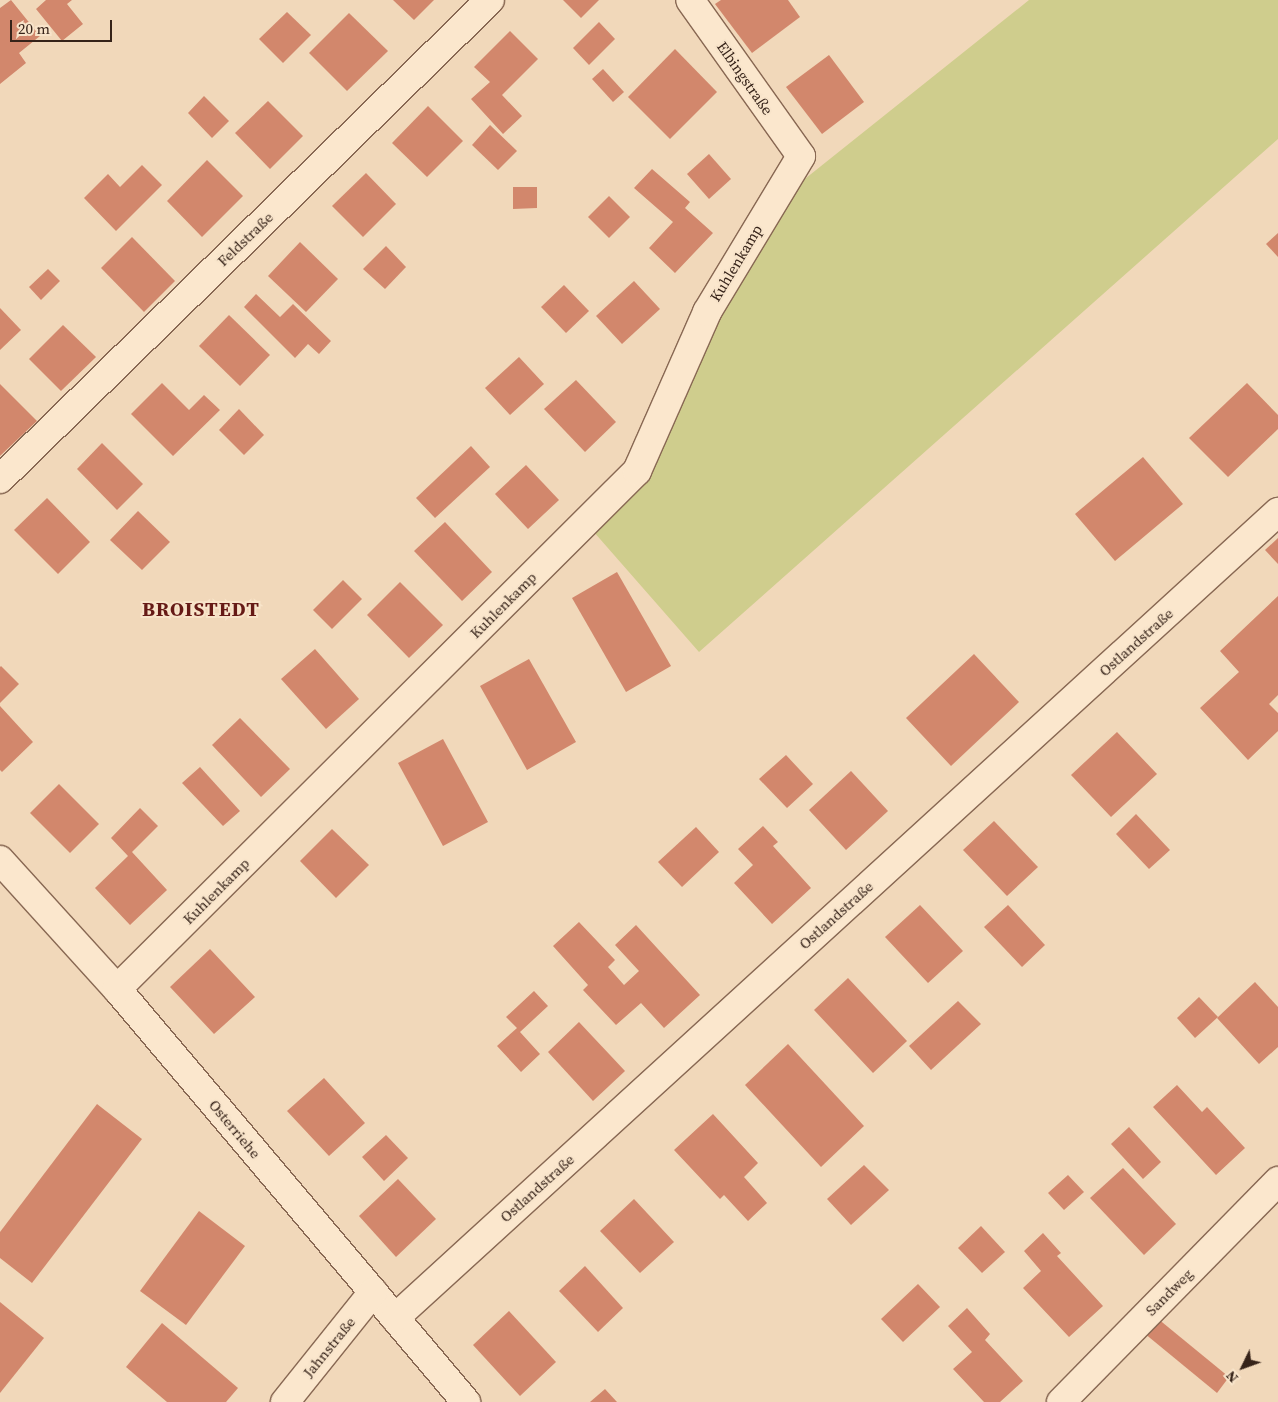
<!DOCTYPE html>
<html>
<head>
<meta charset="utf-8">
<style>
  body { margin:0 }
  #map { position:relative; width:1278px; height:1402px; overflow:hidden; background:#f1d8ba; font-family:"Source Serif 4",serif }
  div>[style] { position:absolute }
  .green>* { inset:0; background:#cfcd8d }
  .building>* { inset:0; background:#d2876c }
  .roads { filter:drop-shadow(1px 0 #886853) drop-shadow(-1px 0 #886853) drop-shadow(0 1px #886853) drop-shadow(0 -1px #886853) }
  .street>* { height:28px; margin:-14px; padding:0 14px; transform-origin:14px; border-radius:14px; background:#fbe7cd }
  span { translate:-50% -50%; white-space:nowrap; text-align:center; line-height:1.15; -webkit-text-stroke:4px #f8e4ca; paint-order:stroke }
  .street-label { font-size:15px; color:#362319 }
  .district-label { font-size:20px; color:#661a16; font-weight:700; letter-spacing:1px }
  .north { position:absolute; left:1218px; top:1342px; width:50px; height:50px; -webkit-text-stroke:4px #f8e4ca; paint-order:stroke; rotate:228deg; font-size:14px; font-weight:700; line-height:20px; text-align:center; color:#362319 }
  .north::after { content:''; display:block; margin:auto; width:18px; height:22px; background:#362319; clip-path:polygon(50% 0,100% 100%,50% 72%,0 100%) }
  .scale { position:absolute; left:10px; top:20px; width:102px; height:22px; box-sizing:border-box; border:2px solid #362319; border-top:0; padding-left:6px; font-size:15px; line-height:18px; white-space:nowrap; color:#362319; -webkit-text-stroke:4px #f8e4ca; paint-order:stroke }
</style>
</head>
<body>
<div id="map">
  <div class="green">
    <i style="clip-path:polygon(1029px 0,1278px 0,1278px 139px,699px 652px,593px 531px,653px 470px,706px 344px,796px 186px)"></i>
  </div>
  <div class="building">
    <i style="clip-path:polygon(11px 0,40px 36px,19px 53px,26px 63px,0 84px,0 8px)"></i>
    <i style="clip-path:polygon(46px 0,72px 0,67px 4px,83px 24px,62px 41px,36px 9px)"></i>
    <i style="clip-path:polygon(393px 0,434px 0,414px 20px)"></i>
    <i style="clip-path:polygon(563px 0,599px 0,581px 18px)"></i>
    <i style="clip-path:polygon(721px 0,788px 0,800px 17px,752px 53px,715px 4px)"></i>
    <i style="clip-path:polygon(287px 12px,311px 35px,283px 63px,259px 39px)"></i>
    <i style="clip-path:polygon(349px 13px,388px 51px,347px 91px,309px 53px)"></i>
    <i style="clip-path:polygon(599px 22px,615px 39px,589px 65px,573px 48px)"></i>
    <i style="clip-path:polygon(510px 31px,538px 59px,502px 95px,522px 116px,503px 134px,471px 99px,490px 82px,474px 67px)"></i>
    <i style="clip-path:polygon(675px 49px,717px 92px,670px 139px,628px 97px)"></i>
    <i style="clip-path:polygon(829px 55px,864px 102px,822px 134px,786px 87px)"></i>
    <i style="clip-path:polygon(603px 69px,624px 92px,613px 102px,592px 79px)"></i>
    <i style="clip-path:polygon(204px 96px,229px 121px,212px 138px,188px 113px)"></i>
    <i style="clip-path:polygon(268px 101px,303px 136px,270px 169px,235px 133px)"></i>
    <i style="clip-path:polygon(428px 106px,463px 141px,427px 177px,392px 143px)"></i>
    <i style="clip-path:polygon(490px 125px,517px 151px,498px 170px,472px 145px)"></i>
    <i style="clip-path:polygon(709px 154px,731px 179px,709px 199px,687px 174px)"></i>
    <i style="clip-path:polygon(207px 160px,243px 196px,202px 237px,167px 201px)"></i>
    <i style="clip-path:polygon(142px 165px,162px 185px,116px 231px,84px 198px,108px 174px,120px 187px)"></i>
    <i style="clip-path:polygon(652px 169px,690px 202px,685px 208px,713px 233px,675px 273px,649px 248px,673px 222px,634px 188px)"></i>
    <i style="clip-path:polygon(366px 173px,396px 204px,363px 237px,332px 206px)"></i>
    <i style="clip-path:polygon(513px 187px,537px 187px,537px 208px,513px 209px)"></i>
    <i style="clip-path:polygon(609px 196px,630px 217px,609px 238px,588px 217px)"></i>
    <i style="clip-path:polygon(1278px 233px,1278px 257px,1266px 244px)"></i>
    <i style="clip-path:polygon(132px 237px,175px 281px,144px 312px,101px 268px)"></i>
    <i style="clip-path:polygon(300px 242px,338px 279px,306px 312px,268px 276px)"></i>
    <i style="clip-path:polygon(386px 246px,406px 267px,385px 289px,363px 269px)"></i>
    <i style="clip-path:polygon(48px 269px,60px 281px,41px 300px,29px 287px)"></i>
    <i style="clip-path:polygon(634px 281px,660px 309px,622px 344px,596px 316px)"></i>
    <i style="clip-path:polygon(564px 285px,589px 311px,566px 333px,541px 307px)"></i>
    <i style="clip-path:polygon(256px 294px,280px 317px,293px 304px,331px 341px,319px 354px,308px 344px,295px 358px,244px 307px)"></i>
    <i style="clip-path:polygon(0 308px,21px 330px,0 350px)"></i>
    <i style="clip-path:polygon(229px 315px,270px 355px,240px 386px,199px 346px)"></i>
    <i style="clip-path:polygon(63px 325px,96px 357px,61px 391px,29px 359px)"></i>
    <i style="clip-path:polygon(519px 357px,544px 384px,510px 415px,485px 388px)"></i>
    <i style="clip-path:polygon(576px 380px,616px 422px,585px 452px,544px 409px)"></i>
    <i style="clip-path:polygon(162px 383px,189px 410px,204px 395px,220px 410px,173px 456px,131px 414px)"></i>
    <i style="clip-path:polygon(1247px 383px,1278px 415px,1278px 429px,1228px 477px,1189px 438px)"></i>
    <i style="clip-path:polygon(0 384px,37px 421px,0 456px)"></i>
    <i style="clip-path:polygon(239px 409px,264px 435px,244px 455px,219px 430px)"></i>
    <i style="clip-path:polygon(102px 443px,143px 484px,117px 510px,77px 469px)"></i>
    <i style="clip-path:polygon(471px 446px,490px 467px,435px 518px,416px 498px)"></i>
    <i style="clip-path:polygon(1143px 457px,1183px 504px,1115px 561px,1075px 514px)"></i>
    <i style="clip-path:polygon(526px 465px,559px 500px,528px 529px,495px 494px)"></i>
    <i style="clip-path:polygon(47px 498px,90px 542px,58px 574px,14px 530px)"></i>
    <i style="clip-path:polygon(138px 511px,170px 542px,142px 570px,110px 540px)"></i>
    <i style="clip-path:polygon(445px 522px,492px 572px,462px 601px,414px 551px)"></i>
    <i style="clip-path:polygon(1278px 538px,1278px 564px,1265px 550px)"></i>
    <i style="clip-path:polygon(617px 572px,671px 666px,626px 692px,572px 598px)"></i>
    <i style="clip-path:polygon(343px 580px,362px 599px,332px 629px,313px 610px)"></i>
    <i style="clip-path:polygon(400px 582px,443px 625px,409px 658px,367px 615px)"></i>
    <i style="clip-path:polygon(1278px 596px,1278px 695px,1269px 704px,1278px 713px,1278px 731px,1248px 760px,1200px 708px,1239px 672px,1220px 651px)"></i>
    <i style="clip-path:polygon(315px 649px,359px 699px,326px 729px,281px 679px)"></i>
    <i style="clip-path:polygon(974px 654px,1019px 702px,951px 766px,906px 718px)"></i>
    <i style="clip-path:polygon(529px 659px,576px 742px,527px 770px,480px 686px)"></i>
    <i style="clip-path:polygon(1px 666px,19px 684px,0 703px,0 667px)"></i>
    <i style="clip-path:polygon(0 706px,33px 742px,2px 772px,0 770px)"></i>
    <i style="clip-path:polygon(240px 718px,290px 769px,261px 797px,212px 745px)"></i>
    <i style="clip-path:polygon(1117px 732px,1157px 774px,1111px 817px,1071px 775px)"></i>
    <i style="clip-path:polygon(443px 739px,488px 822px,443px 846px,398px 763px)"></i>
    <i style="clip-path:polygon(786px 755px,813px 784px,787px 808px,759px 779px)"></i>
    <i style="clip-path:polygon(200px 767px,240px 811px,223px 826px,182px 783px)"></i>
    <i style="clip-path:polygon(851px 771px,888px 811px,846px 850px,809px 810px)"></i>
    <i style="clip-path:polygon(59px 784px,99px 824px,70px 853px,30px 813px)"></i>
    <i style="clip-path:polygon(140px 808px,158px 826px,132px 852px,167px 890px,130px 925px,95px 888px,128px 856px,111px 838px)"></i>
    <i style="clip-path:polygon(1136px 814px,1170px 850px,1149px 869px,1116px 834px)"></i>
    <i style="clip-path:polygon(994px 821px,1038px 867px,1007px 896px,963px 850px)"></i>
    <i style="clip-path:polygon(763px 826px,778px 842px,773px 846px,811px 888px,772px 924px,734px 883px,753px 865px,738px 849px)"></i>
    <i style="clip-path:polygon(696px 827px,719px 852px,682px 887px,658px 862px)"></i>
    <i style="clip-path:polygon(332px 829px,369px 865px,336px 898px,300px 861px)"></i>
    <i style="clip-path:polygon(920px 905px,963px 951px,928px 983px,885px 937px)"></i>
    <i style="clip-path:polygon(1008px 905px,1045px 945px,1022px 967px,984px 927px)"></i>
    <i style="clip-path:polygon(579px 922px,615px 960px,608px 967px,624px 985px,639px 971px,615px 945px,636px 925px,700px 995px,664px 1028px,641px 1003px,616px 1025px,583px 990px,588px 985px,553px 946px)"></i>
    <i style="clip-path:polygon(210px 949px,255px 997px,214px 1034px,170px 987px)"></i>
    <i style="clip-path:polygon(848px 978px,907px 1041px,873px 1073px,814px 1010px)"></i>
    <i style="clip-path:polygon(1255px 982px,1278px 1007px,1278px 1047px,1259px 1064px,1217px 1018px)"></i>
    <i style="clip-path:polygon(534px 991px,548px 1006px,520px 1032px,540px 1054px,521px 1072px,497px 1046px,517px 1028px,506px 1017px)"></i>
    <i style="clip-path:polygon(1199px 997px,1218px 1017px,1195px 1038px,1177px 1018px)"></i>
    <i style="clip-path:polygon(958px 1001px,981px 1024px,931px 1070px,909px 1046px)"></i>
    <i style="clip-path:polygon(579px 1022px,625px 1071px,593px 1101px,548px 1052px)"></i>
    <i style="clip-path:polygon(788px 1044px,864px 1126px,821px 1167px,745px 1085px)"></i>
    <i style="clip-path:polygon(324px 1078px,365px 1123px,329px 1156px,287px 1111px)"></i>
    <i style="clip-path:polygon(1177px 1085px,1202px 1112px,1207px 1107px,1245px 1148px,1216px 1175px,1153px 1107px)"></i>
    <i style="clip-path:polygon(97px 1104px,142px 1139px,32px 1283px,0 1258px,0 1232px)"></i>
    <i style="clip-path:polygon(713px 1114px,758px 1163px,744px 1177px,767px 1203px,748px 1221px,724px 1195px,720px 1199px,674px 1150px)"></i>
    <i style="clip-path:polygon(1129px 1127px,1161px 1162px,1143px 1179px,1111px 1144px)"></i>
    <i style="clip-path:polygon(386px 1135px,408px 1158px,384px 1181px,362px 1157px)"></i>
    <i style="clip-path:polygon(864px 1165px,889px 1190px,851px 1225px,827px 1199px)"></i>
    <i style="clip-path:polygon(1123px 1168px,1176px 1224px,1144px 1255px,1090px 1198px)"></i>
    <i style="clip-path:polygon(1068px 1175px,1084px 1192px,1064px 1210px,1048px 1193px)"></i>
    <i style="clip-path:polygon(398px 1179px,436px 1219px,396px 1257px,359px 1216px)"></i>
    <i style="clip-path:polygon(634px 1199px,674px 1242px,640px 1273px,600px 1231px)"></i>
    <i style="clip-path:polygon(199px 1211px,245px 1246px,186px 1325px,140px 1291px)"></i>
    <i style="clip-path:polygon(981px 1226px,1005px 1252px,982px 1273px,958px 1248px)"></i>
    <i style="clip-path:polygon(1043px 1233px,1061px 1253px,1057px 1256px,1103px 1306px,1069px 1337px,1023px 1288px,1041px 1271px,1024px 1251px)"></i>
    <i style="clip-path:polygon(585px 1266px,623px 1308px,598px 1332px,559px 1291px)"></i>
    <i style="clip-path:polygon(918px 1284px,940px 1307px,903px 1342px,881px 1319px)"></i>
    <i style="clip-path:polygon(0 1302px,44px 1338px,0 1393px)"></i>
    <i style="clip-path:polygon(967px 1308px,990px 1334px,985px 1340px,1023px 1381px,1000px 1402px,984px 1402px,953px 1369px,972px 1352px,948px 1326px)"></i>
    <i style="clip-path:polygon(509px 1311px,556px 1362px,520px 1396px,473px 1345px)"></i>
    <i style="clip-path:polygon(1157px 1318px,1229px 1377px,1217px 1393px,1144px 1333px)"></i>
    <i style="clip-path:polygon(162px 1323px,238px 1388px,226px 1402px,167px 1402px,126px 1367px)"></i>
    <i style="clip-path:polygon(605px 1389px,617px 1402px,590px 1402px)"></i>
  </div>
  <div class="roads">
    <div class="street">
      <i style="left:0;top:479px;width:685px;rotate:-44.35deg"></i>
      <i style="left:0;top:860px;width:174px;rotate:47.8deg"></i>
      <i style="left:117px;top:989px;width:541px;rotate:49.8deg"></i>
      <i style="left:117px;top:989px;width:734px;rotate:-44.89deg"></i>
      <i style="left:637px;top:471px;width:174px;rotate:-66.2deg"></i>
      <i style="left:707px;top:312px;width:182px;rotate:-58.9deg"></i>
      <i style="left:801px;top:156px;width:191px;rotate:-125.4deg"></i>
      <i style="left:395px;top:1318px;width:1196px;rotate:-42.39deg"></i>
      <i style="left:285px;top:1402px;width:141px;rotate:-51.3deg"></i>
      <i style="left:1061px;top:1402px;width:310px;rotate:-45.5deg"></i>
    </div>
  </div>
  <div class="street-label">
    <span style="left:745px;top:78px;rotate:55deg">Elbingstraße</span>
    <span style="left:245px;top:239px;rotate:-44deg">Feldstraße</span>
    <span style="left:736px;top:263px;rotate:-59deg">Kuhlenkamp</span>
    <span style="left:503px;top:605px;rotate:-45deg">Kuhlenkamp</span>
    <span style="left:1136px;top:642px;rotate:-42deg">Ostlandstraße</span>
    <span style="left:216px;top:891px;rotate:-45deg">Kuhlenkamp</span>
    <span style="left:836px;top:915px;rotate:-42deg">Ostlandstraße</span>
    <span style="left:235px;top:1129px;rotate:50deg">Osterriehe</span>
    <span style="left:537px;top:1188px;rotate:-42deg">Ostlandstraße</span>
    <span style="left:1169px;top:1292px;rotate:-45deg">Sandweg</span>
    <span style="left:329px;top:1347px;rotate:-51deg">Jahnstraße</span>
  </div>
  <div class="district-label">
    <span style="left:201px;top:609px">BROISTEDT</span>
  </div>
  <div class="north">N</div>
  <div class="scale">20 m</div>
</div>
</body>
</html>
